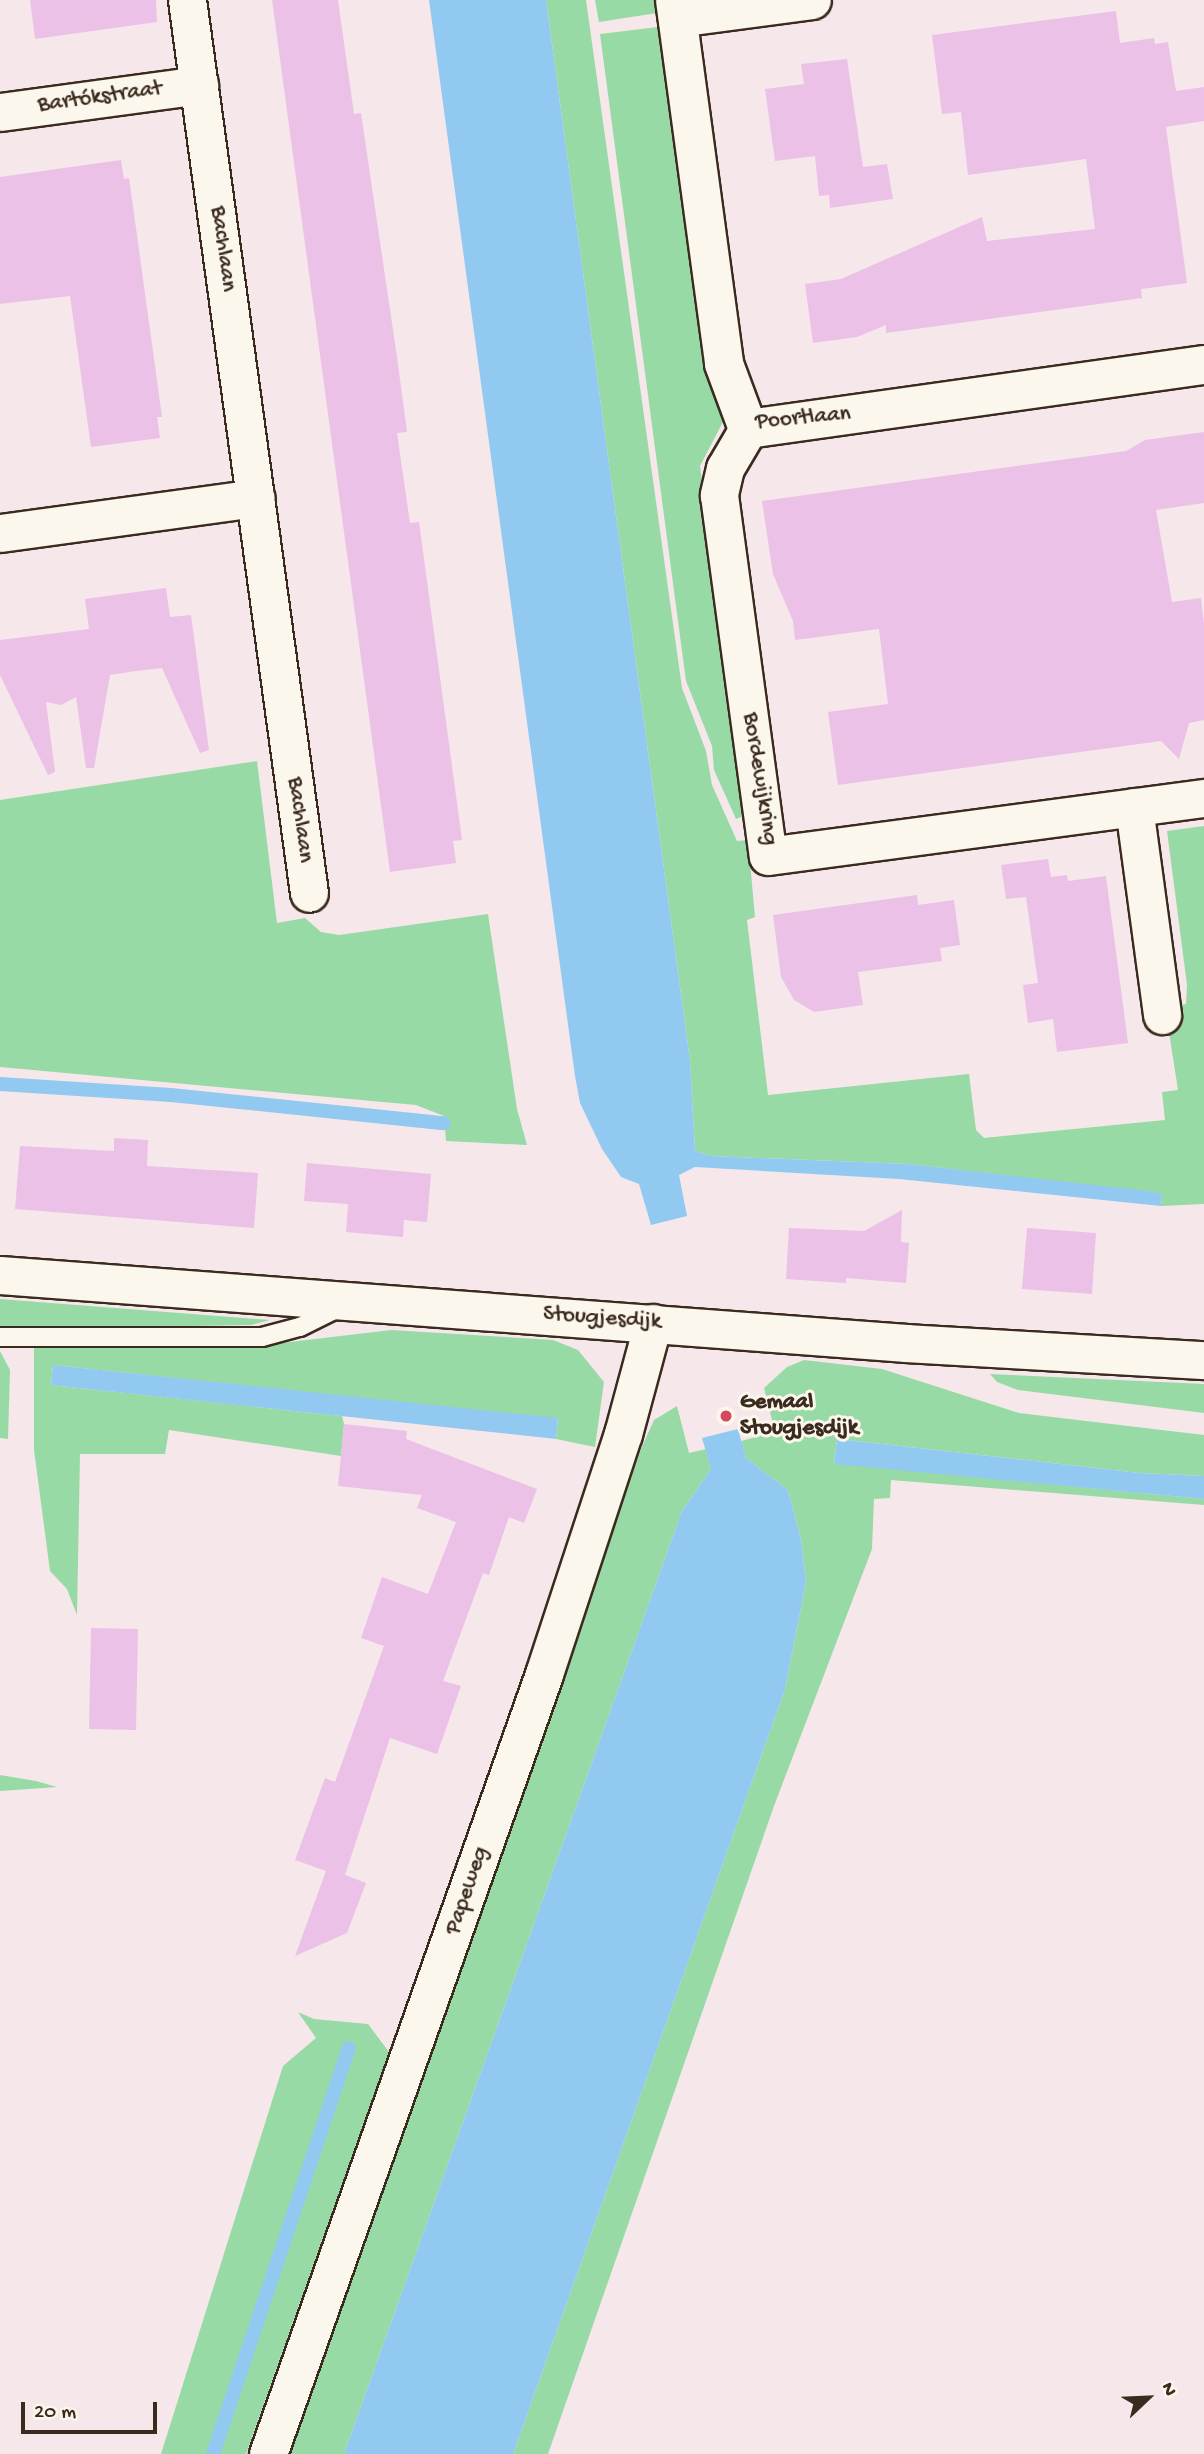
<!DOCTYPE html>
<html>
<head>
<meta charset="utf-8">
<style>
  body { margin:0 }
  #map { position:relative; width:1204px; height:2454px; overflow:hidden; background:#f6e7ea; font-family:"Gochi Hand",sans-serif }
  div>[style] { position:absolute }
  .green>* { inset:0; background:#98daa5 }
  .water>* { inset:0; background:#92c9f1 }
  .stream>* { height:14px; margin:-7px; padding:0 7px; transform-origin:7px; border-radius:7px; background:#92c9f1 }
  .building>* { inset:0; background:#ebc1e7 }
  .roads { filter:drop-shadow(2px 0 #3b2a1e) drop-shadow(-2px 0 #3b2a1e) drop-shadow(0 2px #3b2a1e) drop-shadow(0 -2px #3b2a1e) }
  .service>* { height:18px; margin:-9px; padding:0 9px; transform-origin:9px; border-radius:9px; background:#fbf7ec }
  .minor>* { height:37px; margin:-18.5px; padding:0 18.5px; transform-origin:18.5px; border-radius:18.5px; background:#fbf7ec }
  .tertiary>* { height:38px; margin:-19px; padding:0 19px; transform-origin:19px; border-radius:19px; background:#fbf7ec }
  .dots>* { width:19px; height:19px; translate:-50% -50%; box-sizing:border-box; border:4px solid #fbf7ec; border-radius:50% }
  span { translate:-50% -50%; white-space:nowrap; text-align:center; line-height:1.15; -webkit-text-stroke:6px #fbf7ec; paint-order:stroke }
  .street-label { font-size:23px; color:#3b2a1e }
  .poi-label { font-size:23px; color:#3b2a1e; font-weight:700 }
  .left { translate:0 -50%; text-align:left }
  .north { position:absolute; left:1113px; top:2363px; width:70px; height:70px; -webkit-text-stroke:5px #fbf7ec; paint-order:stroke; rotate:67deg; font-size:19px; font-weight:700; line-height:28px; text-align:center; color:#3b2a1e }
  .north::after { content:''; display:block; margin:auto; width:24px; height:32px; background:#3b2a1e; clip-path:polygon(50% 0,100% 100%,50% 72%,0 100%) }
  .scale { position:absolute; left:21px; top:2402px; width:136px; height:32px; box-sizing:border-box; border:4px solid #3b2a1e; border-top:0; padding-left:9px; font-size:21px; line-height:24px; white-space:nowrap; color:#3b2a1e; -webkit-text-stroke:5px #fbf7ec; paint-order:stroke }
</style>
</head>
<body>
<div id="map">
  <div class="green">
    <i style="clip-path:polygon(546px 0,586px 0,682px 688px,706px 751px,712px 785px,737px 841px,748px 840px,755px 917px,747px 920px,768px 1095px,969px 1074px,976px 1130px,984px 1138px,1165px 1120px,1162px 1092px,1178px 1090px,1165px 1007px,1186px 1004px,1187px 985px,1167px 831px,1204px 826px,1204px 1204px,1161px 1206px,1162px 1194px,908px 1164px,710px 1156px,695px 1151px,690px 1061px)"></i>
    <i style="clip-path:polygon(595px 0,655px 0,657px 13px,599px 22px)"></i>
    <i style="clip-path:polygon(658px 27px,706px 374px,724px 420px,700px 466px,744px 816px,736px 819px,714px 770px,712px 746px,686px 681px,600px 34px)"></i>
    <i style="clip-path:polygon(257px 761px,277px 923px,305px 918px,321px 932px,339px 935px,488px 914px,517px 1109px,527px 1145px,446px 1141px,444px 1116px,416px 1105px,0 1067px,0 800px)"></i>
    <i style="clip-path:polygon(0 1299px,270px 1320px,251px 1325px,10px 1329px,0 1328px)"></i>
    <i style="clip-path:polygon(391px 1330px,553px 1340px,578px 1350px,604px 1382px,595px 1447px,556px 1439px,558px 1419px,53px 1365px,51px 1385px,342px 1416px,344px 1424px,341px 1456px,169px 1430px,165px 1454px,80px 1454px,77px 1615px,67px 1589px,50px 1571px,34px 1450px,34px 1347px,248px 1347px)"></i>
    <i style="clip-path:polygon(0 1351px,10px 1370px,8px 1439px,0 1438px)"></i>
    <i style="clip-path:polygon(804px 1360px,882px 1369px,1019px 1413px,1204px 1435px,1204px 1476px,1140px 1473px,837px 1439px,834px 1463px,1204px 1499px,1204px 1505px,891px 1480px,890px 1498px,874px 1499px,872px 1549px,774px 1806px,548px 2454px,513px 2454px,785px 1689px,806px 1582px,801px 1539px,788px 1490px,746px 1458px,741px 1441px,775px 1432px,764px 1388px,787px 1367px)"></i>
    <i style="clip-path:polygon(990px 1374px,1204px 1384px,1204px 1413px,1018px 1390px,997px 1382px)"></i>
    <i style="clip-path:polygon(677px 1406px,689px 1453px,706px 1449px,711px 1469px,682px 1511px,344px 2454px,284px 2454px,641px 1449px,654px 1420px)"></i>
    <i style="clip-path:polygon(0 1775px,36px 1781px,57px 1787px,0 1791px)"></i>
    <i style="clip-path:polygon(298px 2012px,314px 2019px,368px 2024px,389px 2052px,246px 2454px,161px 2454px,283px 2066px,316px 2038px)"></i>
  </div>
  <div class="water">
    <i style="clip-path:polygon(429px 0,546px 0,690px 1061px,695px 1151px,710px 1156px,908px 1164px,1148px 1191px,1162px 1194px,1161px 1206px,899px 1179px,695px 1167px,679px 1175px,687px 1216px,651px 1225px,639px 1184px,621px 1177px,602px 1149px,580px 1103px,575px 1076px)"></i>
    <i style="clip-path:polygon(53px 1365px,558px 1418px,556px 1439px,51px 1385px)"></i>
    <i style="clip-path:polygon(738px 1429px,746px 1458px,788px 1490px,801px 1539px,806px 1582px,785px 1689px,513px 2454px,344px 2454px,682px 1511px,711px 1469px,702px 1438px)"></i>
    <i style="clip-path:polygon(837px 1439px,1140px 1473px,1204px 1476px,1204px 1499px,834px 1464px)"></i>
  </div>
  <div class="stream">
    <i style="left:0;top:1084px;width:171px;rotate:3.7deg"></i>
    <i style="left:171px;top:1095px;width:274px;rotate:5.9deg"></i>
    <i style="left:213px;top:2454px;width:428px;rotate:-71.5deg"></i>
  </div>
  <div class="building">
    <i style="clip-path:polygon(30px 0,156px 0,157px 22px,35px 39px)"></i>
    <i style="clip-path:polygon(272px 0,338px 0,354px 114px,361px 113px,397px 357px,407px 432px,397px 433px,400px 454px,410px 523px,419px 522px,462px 840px,453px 841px,456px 863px,390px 872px)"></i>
    <i style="clip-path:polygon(1116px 11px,1120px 43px,1154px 38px,1155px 44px,1168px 42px,1176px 91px,1204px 87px,1204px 121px,1166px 127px,1187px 283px,1141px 289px,1142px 298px,886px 333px,886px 325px,857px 337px,813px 343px,805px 284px,841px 279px,982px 217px,987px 241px,1095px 229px,1086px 159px,968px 175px,961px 112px,942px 114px,932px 35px)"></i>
    <i style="clip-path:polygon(847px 59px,863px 167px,887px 164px,893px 199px,830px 208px,829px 195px,819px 196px,815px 156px,775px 161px,765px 89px,804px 84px,801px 64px)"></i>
    <i style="clip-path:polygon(121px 160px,124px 179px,129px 178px,136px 228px,162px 417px,157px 417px,160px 438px,91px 447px,70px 296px,0 304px,0 177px)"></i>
    <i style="clip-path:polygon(1204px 432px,1204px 503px,1156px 510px,1172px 602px,1201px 598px,1204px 624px,1204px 720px,1189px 723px,1179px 759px,1161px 741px,838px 785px,828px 712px,888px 704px,879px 629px,795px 640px,793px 621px,773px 574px,762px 501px,1126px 451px,1145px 440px)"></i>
    <i style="clip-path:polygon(166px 588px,170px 617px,191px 615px,209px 750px,200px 753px,162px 668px,136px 671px,110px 675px,94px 768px,86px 768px,76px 697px,61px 705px,46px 702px,55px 772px,48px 775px,0 675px,0 640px,89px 629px,85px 599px)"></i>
    <i style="clip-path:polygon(1048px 859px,1051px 877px,1067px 875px,1068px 881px,1106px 876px,1128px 1043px,1057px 1052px,1053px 1019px,1028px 1023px,1023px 985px,1038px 983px,1026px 897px,1006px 899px,1001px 865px)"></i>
    <i style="clip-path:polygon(917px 895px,918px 905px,954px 900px,960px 945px,940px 948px,942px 961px,858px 972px,863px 1005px,814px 1012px,794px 1000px,781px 977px,773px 915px)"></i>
    <i style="clip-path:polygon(114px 1138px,148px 1140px,147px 1166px,258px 1173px,254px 1228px,15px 1209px,20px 1146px,114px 1151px)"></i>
    <i style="clip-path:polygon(307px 1163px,431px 1174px,427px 1222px,404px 1220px,403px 1237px,346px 1232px,348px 1204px,304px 1201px)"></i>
    <i style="clip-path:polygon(902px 1210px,901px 1242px,909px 1243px,906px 1283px,846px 1278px,846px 1283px,786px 1279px,789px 1228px,864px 1231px)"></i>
    <i style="clip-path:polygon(1027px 1228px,1096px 1233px,1092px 1294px,1022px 1289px)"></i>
    <i style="clip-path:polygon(344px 1424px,407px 1431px,406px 1439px,537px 1489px,524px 1523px,509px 1517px,489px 1575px,483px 1573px,443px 1681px,461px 1686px,437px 1754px,390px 1738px,345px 1875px,366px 1883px,347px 1933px,295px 1956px,326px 1871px,295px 1860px,325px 1778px,335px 1782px,384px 1646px,361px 1638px,382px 1577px,428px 1594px,456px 1522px,417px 1508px,422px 1495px,338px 1486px)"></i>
    <i style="clip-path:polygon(91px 1628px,138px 1629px,136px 1730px,89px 1729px)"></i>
  </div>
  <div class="roads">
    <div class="service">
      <i style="left:0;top:1337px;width:262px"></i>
      <i style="left:262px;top:1337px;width:39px;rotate:-15deg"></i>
      <i style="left:300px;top:1327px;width:45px;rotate:-26.6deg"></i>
    </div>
    <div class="minor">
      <i style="left:187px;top:0;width:901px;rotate:82.22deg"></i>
      <i style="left:677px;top:18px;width:136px;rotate:-7.6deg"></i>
      <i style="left:0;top:112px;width:201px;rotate:-7.7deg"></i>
      <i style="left:748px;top:429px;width:45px;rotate:120.5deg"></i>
      <i style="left:725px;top:468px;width:28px;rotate:103deg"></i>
      <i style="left:719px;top:495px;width:364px;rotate:82.3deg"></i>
      <i style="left:768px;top:856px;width:440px;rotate:-7.6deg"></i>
      <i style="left:0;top:533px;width:258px;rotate:-7.8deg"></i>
      <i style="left:1134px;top:807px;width:210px;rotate:82.3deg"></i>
      <i style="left:0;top:1275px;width:909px;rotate:4.29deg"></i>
      <i style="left:906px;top:1343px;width:298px;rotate:3.3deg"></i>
      <i style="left:268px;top:2454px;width:827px;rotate:-70.51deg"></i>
      <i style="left:544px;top:1674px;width:253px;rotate:-71.8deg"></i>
      <i style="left:623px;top:1434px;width:115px;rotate:-74.9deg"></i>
    </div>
    <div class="tertiary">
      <i style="left:675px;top:0;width:367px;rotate:82.3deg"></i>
      <i style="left:724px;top:364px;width:69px;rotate:69.7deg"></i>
      <i style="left:748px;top:429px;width:460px;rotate:-8deg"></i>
    </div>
  </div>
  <div class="dots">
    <i style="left:726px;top:1416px;background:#d1495b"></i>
  </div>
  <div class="street-label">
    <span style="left:100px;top:98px;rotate:-8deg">Bartókstraat</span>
    <span style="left:222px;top:249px;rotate:82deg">Bachlaan</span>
    <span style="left:803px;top:419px;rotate:-5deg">Poortlaan</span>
    <span style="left:759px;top:779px;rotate:81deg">Bordewijkring</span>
    <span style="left:299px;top:820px;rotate:82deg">Bachlaan</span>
    <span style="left:602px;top:1319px;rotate:4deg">Stougjesdijk</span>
    <span style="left:468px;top:1891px;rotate:-71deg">Papeweg</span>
  </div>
  <div class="poi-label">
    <span class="left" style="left:740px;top:1416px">Gemaal<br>Stougjesdijk</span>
  </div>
  <div class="north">N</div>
  <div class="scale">20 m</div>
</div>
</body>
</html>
